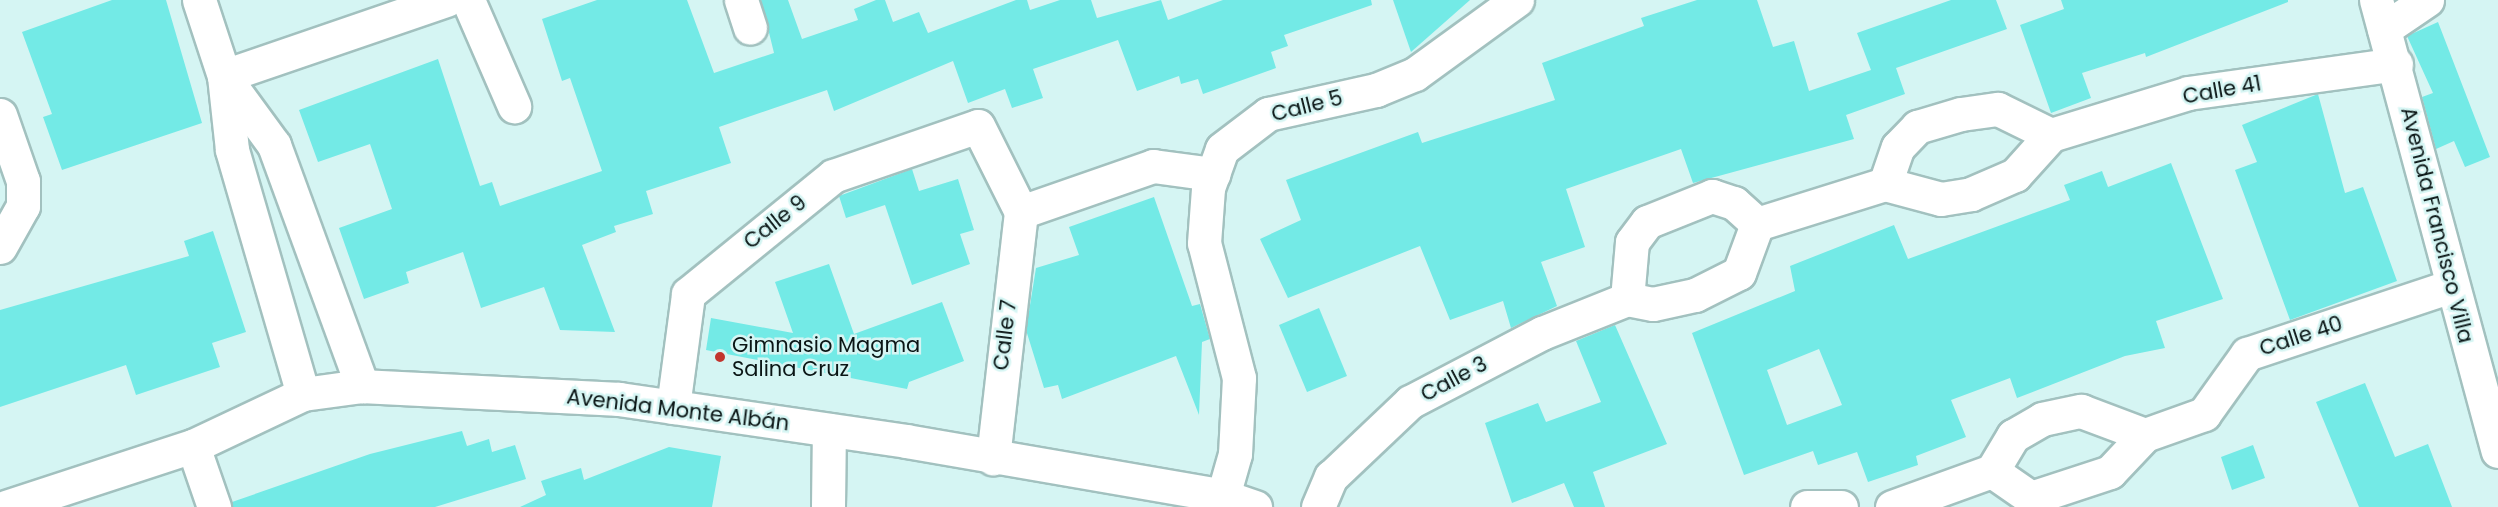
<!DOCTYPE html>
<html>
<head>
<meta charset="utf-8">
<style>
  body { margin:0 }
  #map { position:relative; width:2498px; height:507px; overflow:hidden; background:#d5f5f3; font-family:Poppins,sans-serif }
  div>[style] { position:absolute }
  .building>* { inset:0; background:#73eae6 }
  .roads { filter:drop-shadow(2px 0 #a2c1bf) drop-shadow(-2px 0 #a2c1bf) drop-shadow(0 2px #a2c1bf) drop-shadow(0 -2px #a2c1bf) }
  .street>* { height:33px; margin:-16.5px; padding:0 16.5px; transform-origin:16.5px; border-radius:16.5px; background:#fff }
  .dots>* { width:16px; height:16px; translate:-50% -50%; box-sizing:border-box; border:3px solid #d5f5f3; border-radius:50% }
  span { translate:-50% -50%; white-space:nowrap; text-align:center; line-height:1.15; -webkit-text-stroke:5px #d5f5f3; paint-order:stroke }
  .street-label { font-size:21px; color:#0a1515 }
  .poi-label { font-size:21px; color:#0a1515 }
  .left { translate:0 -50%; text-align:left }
</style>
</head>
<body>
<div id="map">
  <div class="building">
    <i style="clip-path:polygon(112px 0,166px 0,202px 123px,62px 170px,43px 117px,52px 114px,22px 32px)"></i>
    <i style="clip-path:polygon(597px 0,687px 0,714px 73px,774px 53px,761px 0,788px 0,802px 39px,858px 20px,854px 9px,876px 0,885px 0,893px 22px,919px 12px,928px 33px,1016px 0,1027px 0,1030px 10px,1060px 0,1091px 0,1097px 18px,1161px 0,1168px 20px,1223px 0,1371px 0,1372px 5px,1284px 35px,1288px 46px,1271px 52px,1276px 68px,1203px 94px,1198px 79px,1181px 84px,1179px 76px,1137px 91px,1118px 40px,1033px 69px,1043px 98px,1012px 108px,1005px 89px,968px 103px,953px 61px,834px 111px,827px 90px,719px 127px,731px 163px,646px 191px,653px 214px,614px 226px,616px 232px,582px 245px,615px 332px,560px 330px,544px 287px,481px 308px,463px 252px,406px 272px,409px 283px,364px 299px,339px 228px,392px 209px,370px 144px,318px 162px,299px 110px,438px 59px,480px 186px,492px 182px,500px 206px,602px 171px,570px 78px,562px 81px,542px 19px)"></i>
    <i style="clip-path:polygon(1393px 0,1470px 0,1411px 52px)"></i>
    <i style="clip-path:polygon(1697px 0,1757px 0,1773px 47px,1794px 41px,1809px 91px,1871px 70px,1857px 33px,1951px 0,1996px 0,2007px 29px,1896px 68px,1905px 94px,1846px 115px,1854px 139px,1693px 183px,1681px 149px,1566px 189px,1585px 247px,1541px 262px,1557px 306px,1511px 328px,1503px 301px,1450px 320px,1420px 246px,1288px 298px,1260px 239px,1301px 220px,1286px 180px,1418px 132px,1422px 143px,1555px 100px,1542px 63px,1644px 26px,1641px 18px)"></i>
    <i style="clip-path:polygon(2061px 0,2288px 0,2288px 2px,2146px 57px,2145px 53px,2082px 73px,2091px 98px,2051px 113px,2020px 25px,2064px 9px)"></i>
    <i style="clip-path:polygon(2438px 22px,2490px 157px,2465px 167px,2454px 141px,2436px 149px,2422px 97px,2433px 93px,2407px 36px)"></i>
    <i style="clip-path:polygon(2318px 94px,2345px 193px,2363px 187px,2397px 281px,2290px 320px,2235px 170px,2257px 162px,2242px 125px)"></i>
    <i style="clip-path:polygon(evenodd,2171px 163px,2223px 299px,2156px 321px,2165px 348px,2125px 356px,2017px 398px,2010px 378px,1951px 400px,1966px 437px,1916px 456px,1918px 465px,1868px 482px,1857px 452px,1818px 465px,1813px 451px,1744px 475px,1692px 333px,1795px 291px,1790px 266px,1894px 225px,1908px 259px,2070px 200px,2064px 185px,2102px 171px,2108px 187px,2171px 163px,1819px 349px,1842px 405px,1787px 425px,1767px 370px,1819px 349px)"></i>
    <i style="clip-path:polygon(912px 169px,919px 191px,958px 179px,974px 230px,960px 234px,970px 264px,912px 285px,885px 205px,846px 218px,839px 196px)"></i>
    <i style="clip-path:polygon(1154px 197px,1192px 306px,1200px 304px,1210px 339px,1202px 342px,1199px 415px,1176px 356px,1062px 399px,1058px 385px,1044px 388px,1026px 330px,1036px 268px,1079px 255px,1069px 227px)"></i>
    <i style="clip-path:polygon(213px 231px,246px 332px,212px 343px,220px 367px,136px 395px,126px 365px,0 407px,0 310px,189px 256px,184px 241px)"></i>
    <i style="clip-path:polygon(829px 264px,854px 334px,942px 302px,964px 361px,909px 382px,907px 389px,706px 350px,711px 318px,793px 333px,775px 282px)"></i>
    <i style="clip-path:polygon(1319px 308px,1347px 376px,1307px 392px,1279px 325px)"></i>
    <i style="clip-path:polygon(1615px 325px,1667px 444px,1593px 472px,1605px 507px,1574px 507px,1564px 483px,1512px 503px,1485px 423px,1538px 403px,1546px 422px,1601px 402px,1576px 341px)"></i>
    <i style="clip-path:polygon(2365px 383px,2395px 457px,2428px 444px,2452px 507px,2359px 507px,2316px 402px)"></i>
    <i style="clip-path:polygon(462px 431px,467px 446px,489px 439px,492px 452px,515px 445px,526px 479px,435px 507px,233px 507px,232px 502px,370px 454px)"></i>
    <i style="clip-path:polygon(2253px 445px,2265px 478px,2232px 490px,2221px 457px)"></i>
    <i style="clip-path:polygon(669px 447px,721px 456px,712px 507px,520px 507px,546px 495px,541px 481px,581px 468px,584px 480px)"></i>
  </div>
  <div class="roads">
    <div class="street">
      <i style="left:199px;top:0;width:80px;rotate:71.8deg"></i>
      <i style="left:224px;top:76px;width:74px;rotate:83.8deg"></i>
      <i style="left:232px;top:150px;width:254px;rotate:73.8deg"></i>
      <i style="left:468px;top:0;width:116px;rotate:66.5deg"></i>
      <i style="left:741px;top:0;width:29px;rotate:72deg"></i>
      <i style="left:2376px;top:0;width:467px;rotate:74.9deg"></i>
      <i style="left:2384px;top:29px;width:52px;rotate:-34deg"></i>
      <i style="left:224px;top:76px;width:235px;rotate:-18.9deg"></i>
      <i style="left:225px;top:78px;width:83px;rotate:53.8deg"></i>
      <i style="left:274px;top:145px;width:257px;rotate:69.9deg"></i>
      <i style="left:0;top:115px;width:70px;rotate:70.8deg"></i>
      <i style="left:23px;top:181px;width:25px;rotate:90deg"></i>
      <i style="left:23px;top:206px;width:47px;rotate:119.3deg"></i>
      <i style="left:1885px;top:184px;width:39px;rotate:-71deg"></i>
      <i style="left:1898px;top:147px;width:28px;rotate:-46deg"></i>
      <i style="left:1917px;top:127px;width:46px;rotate:-16.5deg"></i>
      <i style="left:1961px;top:114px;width:37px;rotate:-8deg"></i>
      <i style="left:1998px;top:109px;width:59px;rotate:26.1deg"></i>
      <i style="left:1021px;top:212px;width:140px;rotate:-19.2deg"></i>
      <i style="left:1153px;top:166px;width:61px;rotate:7.6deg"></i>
      <i style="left:1757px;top:224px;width:134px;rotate:-17.4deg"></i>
      <i style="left:1885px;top:184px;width:58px;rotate:15deg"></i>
      <i style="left:1941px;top:199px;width:30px;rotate:-9deg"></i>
      <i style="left:1971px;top:194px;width:48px;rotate:-23.4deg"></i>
      <i style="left:2015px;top:175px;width:54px;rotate:-48deg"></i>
      <i style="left:2051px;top:135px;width:143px;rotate:-17deg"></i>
      <i style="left:2188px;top:93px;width:210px;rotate:-7.9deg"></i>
      <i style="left:1627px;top:299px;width:57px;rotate:-85deg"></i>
      <i style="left:1632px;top:242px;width:25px;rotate:-53deg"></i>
      <i style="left:1647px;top:222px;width:70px;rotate:-21.8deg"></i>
      <i style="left:1712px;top:196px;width:23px;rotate:18deg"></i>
      <i style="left:1734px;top:203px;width:31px;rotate:42deg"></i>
      <i style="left:673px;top:407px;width:114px;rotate:-82.4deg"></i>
      <i style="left:688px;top:294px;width:187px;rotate:-39.1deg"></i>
      <i style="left:833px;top:176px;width:153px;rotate:-19deg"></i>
      <i style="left:978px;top:126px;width:96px;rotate:63.4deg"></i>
      <i style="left:1021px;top:212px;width:248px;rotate:96.5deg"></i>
      <i style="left:193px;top:446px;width:65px;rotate:71deg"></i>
      <i style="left:1992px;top:471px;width:41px;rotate:-59deg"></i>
      <i style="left:2013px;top:436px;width:34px;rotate:-30deg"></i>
      <i style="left:2042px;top:419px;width:40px;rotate:-12deg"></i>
      <i style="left:2081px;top:411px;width:68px;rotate:20.6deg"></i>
      <i style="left:1223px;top:496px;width:44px;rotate:-74.1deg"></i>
      <i style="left:1235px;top:454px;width:76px;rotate:-87deg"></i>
      <i style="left:1239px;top:378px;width:139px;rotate:-104.5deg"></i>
      <i style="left:1204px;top:243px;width:55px;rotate:-85.8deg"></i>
      <i style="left:1208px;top:188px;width:41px;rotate:-70.3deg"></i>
      <i style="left:1222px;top:149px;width:58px;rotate:-37.3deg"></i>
      <i style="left:1268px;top:114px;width:111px;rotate:-12.5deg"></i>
      <i style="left:1376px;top:90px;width:42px;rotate:-22.3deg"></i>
      <i style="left:1415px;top:74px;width:126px;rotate:-36deg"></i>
      <i style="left:6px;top:507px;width:197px;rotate:-18.1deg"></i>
      <i style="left:193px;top:446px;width:122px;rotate:-25.3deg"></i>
      <i style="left:303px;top:394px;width:60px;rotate:-7.7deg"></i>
      <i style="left:362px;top:386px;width:257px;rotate:2.9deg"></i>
      <i style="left:619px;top:399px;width:290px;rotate:8.3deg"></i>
      <i style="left:906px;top:441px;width:322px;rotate:9.8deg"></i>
      <i style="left:1223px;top:496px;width:34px;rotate:19deg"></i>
      <i style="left:828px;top:507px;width:77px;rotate:-89.3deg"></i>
      <i style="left:1318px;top:507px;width:33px;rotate:-67deg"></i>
      <i style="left:1331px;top:477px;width:109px;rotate:-43.5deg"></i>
      <i style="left:1410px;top:402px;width:149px;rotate:-27.6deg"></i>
      <i style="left:1542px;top:333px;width:92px;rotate:-21.8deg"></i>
      <i style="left:1627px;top:299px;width:26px;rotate:11deg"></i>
      <i style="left:1653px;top:304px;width:43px;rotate:-12.1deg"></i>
      <i style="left:1695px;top:295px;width:49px;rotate:-26.6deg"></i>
      <i style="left:1739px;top:273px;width:52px;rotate:-69.8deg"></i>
      <i style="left:1807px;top:507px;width:34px"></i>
      <i style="left:1892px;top:507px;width:106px;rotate:-19.8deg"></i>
      <i style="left:1992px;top:471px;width:47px;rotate:34.7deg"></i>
      <i style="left:2031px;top:498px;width:83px;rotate:-18.2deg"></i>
      <i style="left:2110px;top:472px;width:51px;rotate:-46.6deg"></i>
      <i style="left:2145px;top:435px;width:63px;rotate:-19.6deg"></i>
      <i style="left:2204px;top:414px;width:74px;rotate:-54.4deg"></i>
      <i style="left:2247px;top:354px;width:215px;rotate:-18.4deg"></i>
    </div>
  </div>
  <div class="dots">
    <i style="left:720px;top:357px;background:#c2342d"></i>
  </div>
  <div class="street-label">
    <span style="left:2222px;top:90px;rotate:-10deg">Calle 41</span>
    <span style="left:1307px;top:106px;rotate:-14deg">Calle 5</span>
    <span style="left:775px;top:222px;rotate:-38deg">Calle 9</span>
    <span style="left:2437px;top:225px;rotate:76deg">Avenida Francisco Villa</span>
    <span style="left:1005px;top:335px;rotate:-83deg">Calle 7</span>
    <span style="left:2301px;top:336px;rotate:-18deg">Calle 40</span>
    <span style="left:1454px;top:379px;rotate:-28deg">Calle 3</span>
    <span style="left:678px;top:410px;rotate:7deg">Avenida Monte Albán</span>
  </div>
  <div class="poi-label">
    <span class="left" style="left:732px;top:357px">Gimnasio Magma<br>Salina Cruz</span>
  </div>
</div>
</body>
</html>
